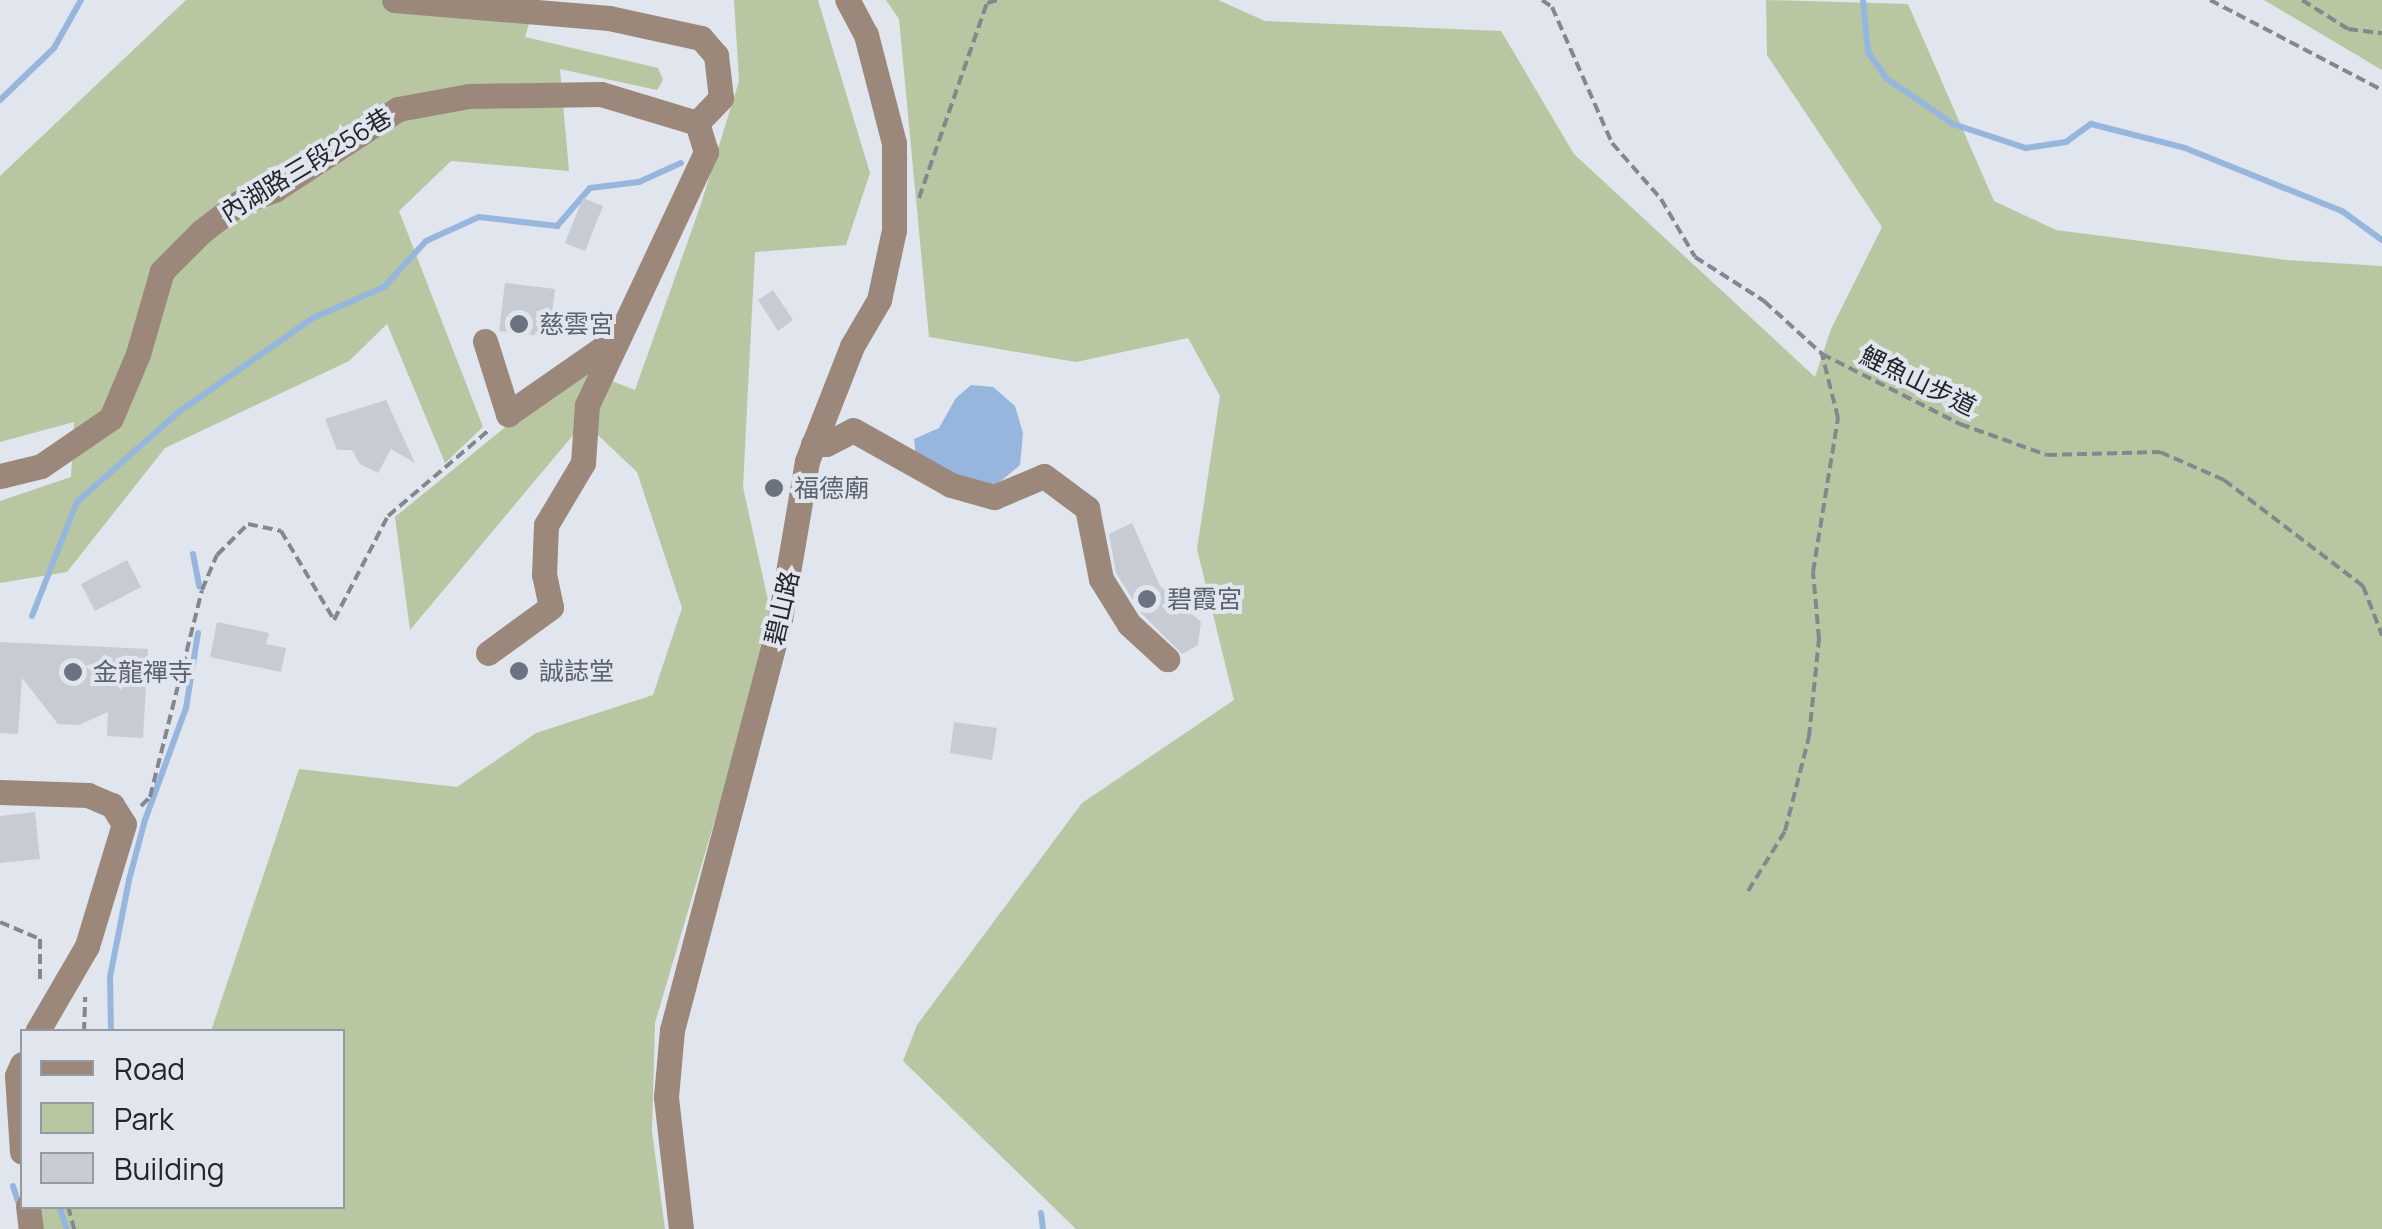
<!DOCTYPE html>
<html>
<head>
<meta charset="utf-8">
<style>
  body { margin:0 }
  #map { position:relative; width:2382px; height:1229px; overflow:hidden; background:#e0e5ee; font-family:Manrope,"Noto Sans TC",sans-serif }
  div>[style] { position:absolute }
  .green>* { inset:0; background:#b8c7a1 }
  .water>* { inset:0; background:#96b6de }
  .stream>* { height:6px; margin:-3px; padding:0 3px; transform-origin:3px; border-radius:3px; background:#96b6de }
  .building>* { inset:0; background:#c6cbd4 }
  .path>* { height:4px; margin-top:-2px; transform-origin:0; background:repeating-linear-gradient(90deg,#84888e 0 10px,transparent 0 15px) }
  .minor>* { height:25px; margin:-12.5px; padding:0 12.5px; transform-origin:12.5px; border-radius:12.5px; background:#9b887a }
  .dots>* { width:28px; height:28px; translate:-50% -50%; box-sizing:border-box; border:5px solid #e0e5ee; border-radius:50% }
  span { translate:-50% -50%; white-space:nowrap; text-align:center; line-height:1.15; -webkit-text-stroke:8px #e0e5ee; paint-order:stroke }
  .street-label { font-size:25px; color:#24262a }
  .worship-label { font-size:25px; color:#5b616d }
  .left { translate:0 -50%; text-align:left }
  .legend { position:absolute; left:20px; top:1029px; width:325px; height:180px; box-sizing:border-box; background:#e0e5ee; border:2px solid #9599a0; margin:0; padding:12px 18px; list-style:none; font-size:30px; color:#24262a }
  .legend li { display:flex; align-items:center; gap:20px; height:50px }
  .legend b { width:50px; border:2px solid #9599a0 }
</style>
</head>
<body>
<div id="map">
  <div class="green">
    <i style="clip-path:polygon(186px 0,536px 0,525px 37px,658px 68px,663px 80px,657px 90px,560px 69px,569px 171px,451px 161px,399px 211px,483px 427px,445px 463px,387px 324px,349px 361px,165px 448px,67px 572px,0 583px,0 501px,71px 477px,74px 422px,0 442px,0 176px)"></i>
    <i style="clip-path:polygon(734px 0,818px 0,870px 173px,846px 245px,755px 252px,743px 487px,773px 623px,655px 1023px,652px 1131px,665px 1229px,42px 1229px,34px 1207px,342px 1206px,342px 1032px,211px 1031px,299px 769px,457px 787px,536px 733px,653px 695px,682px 608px,637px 472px,584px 422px,410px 630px,395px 517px,578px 368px,635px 390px,700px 207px,739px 81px)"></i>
    <i style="clip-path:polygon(886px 0,1218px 0,1265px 21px,1501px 31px,1574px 154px,1815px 377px,1831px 329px,1882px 227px,1767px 55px,1766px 0,1908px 4px,1994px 201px,2056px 230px,2287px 260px,2382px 266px,2382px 1229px,1076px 1229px,903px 1061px,917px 1025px,1082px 803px,1234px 700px,1197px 549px,1220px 396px,1188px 338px,1076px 362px,929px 337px,899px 19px)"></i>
    <i style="clip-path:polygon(2264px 0,2382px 0,2382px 70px)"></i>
  </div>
  <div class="water">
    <i style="clip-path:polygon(971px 385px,993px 387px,1015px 406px,1023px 433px,1020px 465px,995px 486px,917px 466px,914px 439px,939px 428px,956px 398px)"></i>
  </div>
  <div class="stream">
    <i style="left:1863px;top:0;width:52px;rotate:84.5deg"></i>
    <i style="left:1868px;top:52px;width:32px;rotate:55deg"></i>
    <i style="left:1886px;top:78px;width:81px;rotate:34.5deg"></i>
    <i style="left:1953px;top:124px;width:77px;rotate:18.2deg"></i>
    <i style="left:2026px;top:148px;width:40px;rotate:-8.5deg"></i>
    <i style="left:2066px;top:142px;width:31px;rotate:-36deg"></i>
    <i style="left:2091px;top:124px;width:97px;rotate:14.3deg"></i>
    <i style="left:2185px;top:148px;width:169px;rotate:21.9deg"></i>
    <i style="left:2342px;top:211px;width:49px;rotate:35.9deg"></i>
    <i style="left:0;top:100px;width:75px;rotate:-43.9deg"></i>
    <i style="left:54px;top:48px;width:55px;rotate:-60.6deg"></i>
    <i style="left:193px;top:554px;width:33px;rotate:79deg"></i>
    <i style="left:32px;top:616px;width:123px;rotate:-68.5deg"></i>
    <i style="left:77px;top:502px;width:137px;rotate:-41.5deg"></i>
    <i style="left:180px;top:411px;width:162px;rotate:-35deg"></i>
    <i style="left:313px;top:318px;width:77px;rotate:-23.6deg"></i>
    <i style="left:384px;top:287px;width:62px;rotate:-47.6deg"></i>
    <i style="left:426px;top:241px;width:58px;rotate:-24.4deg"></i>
    <i style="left:479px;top:217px;width:79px;rotate:6.6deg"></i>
    <i style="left:557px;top:226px;width:50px;rotate:-49deg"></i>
    <i style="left:590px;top:188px;width:49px;rotate:-7deg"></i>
    <i style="left:639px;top:182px;width:46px;rotate:-24.3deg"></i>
    <i style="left:111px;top:1032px;width:55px;rotate:-91deg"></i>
    <i style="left:110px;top:977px;width:99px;rotate:-78.9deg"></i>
    <i style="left:129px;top:880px;width:62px;rotate:-75.1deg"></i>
    <i style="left:145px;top:820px;width:119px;rotate:-69.9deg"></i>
    <i style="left:186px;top:708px;width:76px;rotate:-80.9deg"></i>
    <i style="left:13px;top:1186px;width:19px;rotate:72deg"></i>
    <i style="left:59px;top:1206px;width:24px;rotate:71deg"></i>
    <i style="left:1041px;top:1213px;width:16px;rotate:83deg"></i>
  </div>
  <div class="building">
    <i style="clip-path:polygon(583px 198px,603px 206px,585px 251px,565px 243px)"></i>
    <i style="clip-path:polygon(505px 283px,555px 289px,549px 337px,499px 331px)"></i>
    <i style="clip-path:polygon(773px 290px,793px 320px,778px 331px,758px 300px)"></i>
    <i style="clip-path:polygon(386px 400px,415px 463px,391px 449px,378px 473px,360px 464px,352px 450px,337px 450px,325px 419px)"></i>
    <i style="clip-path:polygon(1132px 523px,1160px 586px,1201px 622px,1198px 645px,1182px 654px,1142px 614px,1116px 573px,1109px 534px)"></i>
    <i style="clip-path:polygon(127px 560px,141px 587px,95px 611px,81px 584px)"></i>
    <i style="clip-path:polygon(217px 622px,269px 633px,266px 644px,286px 648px,281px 672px,210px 657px)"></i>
    <i style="clip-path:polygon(0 642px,148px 649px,143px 738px,107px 736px,108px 712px,79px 725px,58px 724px,22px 678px,18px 734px,0 733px)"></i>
    <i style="clip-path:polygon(954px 722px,997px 728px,992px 760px,950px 753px)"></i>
    <i style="clip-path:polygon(35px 812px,40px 859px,0 863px,0 816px)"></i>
  </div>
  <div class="path">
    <i style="left:1542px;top:0;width:12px;rotate:35deg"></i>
    <i style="left:1552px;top:7px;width:149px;rotate:66.2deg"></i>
    <i style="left:1612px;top:143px;width:74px;rotate:48.8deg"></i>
    <i style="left:1661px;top:199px;width:67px;rotate:59.6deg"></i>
    <i style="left:1695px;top:257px;width:82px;rotate:32.5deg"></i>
    <i style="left:1764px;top:301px;width:79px;rotate:42.4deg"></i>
    <i style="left:1822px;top:354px;width:155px;rotate:26.9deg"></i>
    <i style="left:1960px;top:424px;width:92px;rotate:19.6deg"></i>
    <i style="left:2047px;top:455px;width:113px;rotate:-1.5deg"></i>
    <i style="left:2160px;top:452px;width:70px;rotate:23.6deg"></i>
    <i style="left:2224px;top:480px;width:175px;rotate:37.3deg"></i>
    <i style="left:2363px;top:586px;width:53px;rotate:68.8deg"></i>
    <i style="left:2210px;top:0;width:194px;rotate:27.6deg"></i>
    <i style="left:2302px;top:0;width:54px;rotate:32.2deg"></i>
    <i style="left:2348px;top:29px;width:34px;rotate:7deg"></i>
    <i style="left:919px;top:198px;width:207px;rotate:-70.8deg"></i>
    <i style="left:987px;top:3px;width:11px;rotate:-15deg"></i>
    <i style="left:141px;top:806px;width:13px;rotate:-45deg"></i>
    <i style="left:150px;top:797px;width:213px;rotate:-75.9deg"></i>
    <i style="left:202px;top:590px;width:38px;rotate:-67deg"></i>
    <i style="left:217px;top:555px;width:44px;rotate:-45deg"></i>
    <i style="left:248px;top:524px;width:34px;rotate:12deg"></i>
    <i style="left:281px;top:531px;width:104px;rotate:59.2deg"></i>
    <i style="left:334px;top:620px;width:117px;rotate:-62.6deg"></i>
    <i style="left:388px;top:516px;width:133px;rotate:-40.4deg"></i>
    <i style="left:1748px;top:891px;width:70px;rotate:-58.3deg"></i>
    <i style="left:1785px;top:831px;width:97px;rotate:-75.7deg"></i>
    <i style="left:1809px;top:737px;width:99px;rotate:-84.2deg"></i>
    <i style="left:1819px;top:639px;width:67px;rotate:-95.1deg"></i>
    <i style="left:1813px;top:572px;width:156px;rotate:-80.8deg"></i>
    <i style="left:1838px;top:418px;width:66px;rotate:-104deg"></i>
    <i style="left:0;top:922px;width:43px;rotate:23deg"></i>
    <i style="left:40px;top:939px;width:41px;rotate:90deg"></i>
    <i style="left:84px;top:1032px;width:35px;rotate:-88deg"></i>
    <i style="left:68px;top:1206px;width:24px;rotate:75deg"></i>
  </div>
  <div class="minor">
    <i style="left:394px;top:0;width:216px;rotate:4.8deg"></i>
    <i style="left:609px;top:18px;width:94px;rotate:12.3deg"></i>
    <i style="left:701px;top:38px;width:23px;rotate:49deg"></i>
    <i style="left:716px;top:55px;width:43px;rotate:83.4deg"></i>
    <i style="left:721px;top:98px;width:35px;rotate:134deg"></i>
    <i style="left:485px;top:341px;width:77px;rotate:72.5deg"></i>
    <i style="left:508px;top:414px;width:133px;rotate:-34.9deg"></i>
    <i style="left:813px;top:444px;width:13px"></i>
    <i style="left:826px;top:444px;width:30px;rotate:-27deg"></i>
    <i style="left:853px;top:430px;width:112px;rotate:29.3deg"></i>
    <i style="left:951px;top:485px;width:45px;rotate:15.6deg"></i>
    <i style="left:994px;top:497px;width:54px;rotate:-22.8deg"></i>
    <i style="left:1044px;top:476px;width:54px;rotate:36.7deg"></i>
    <i style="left:1087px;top:508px;width:72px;rotate:78.8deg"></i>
    <i style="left:1101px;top:579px;width:53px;rotate:58.1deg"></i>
    <i style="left:1129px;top:624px;width:52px;rotate:42.6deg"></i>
    <i style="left:0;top:476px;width:42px;rotate:-13.7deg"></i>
    <i style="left:41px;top:466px;width:85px;rotate:-34.4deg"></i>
    <i style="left:111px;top:418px;width:69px;rotate:-67.1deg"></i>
    <i style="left:138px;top:354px;width:86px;rotate:-73.9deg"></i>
    <i style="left:162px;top:271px;width:57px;rotate:-45deg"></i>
    <i style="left:202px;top:231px;width:48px;rotate:-37.3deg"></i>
    <i style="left:240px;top:202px;width:36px;rotate:-19deg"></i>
    <i style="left:274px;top:190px;width:148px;rotate:-33.2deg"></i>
    <i style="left:398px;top:109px;width:72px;rotate:-10.4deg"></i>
    <i style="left:469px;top:96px;width:132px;rotate:-0.9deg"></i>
    <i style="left:601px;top:94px;width:100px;rotate:16.8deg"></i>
    <i style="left:488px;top:653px;width:78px;rotate:-36.1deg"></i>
    <i style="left:551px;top:607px;width:33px;rotate:-102deg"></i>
    <i style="left:544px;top:575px;width:50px;rotate:-87.7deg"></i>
    <i style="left:546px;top:525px;width:72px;rotate:-59.2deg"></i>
    <i style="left:583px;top:463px;width:58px;rotate:-86.1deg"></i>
    <i style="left:587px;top:405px;width:280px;rotate:-64.8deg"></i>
    <i style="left:706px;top:152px;width:30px;rotate:-107deg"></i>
    <i style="left:0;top:792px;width:88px;rotate:2deg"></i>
    <i style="left:88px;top:795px;width:26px;rotate:23deg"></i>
    <i style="left:112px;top:805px;width:22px;rotate:58deg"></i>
    <i style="left:124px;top:824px;width:127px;rotate:106.9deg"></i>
    <i style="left:87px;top:946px;width:99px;rotate:120.2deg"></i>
    <i style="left:22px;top:1064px;width:13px;rotate:113deg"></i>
    <i style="left:17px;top:1076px;width:76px;rotate:86.2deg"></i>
    <i style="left:28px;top:1206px;width:23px;rotate:83deg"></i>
    <i style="left:681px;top:1229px;width:133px;rotate:-96.5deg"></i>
    <i style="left:666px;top:1097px;width:67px;rotate:-84.9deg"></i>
    <i style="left:672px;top:1030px;width:419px;rotate:-75.2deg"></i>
    <i style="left:779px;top:625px;width:166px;rotate:-80.3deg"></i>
    <i style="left:807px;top:461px;width:123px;rotate:-68.6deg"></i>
    <i style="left:852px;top:346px;width:53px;rotate:-59.6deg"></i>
    <i style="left:879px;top:300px;width:72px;rotate:-77.9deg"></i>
    <i style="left:894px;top:230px;width:87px;rotate:-90deg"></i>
    <i style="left:894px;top:143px;width:112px;rotate:-104.5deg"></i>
    <i style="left:866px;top:35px;width:40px;rotate:-118deg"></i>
  </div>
  <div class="dots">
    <i style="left:519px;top:324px;background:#6b7280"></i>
    <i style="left:774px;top:488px;background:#6b7280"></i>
    <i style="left:1147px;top:599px;background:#6b7280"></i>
    <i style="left:519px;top:671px;background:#6b7280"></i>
    <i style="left:73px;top:672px;background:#6b7280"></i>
  </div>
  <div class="street-label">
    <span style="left:306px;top:165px;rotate:-31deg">內湖路三段256巷</span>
    <span style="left:1918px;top:381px;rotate:26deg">鯉魚山步道</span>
    <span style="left:782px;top:608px;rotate:-77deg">碧山路</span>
  </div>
  <div class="worship-label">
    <span class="left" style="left:539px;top:324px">慈雲宮</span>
    <span class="left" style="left:794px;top:488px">福德廟</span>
    <span class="left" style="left:1167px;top:599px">碧霞宮</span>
    <span class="left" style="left:539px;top:671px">誠誌堂</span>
    <span class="left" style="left:93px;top:672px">金龍禪寺</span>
  </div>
  <ul class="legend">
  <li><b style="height:12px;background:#9b887a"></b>Road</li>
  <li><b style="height:28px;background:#b8c7a1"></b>Park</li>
  <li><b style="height:28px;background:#c6cbd4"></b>Building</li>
  </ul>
</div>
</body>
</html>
